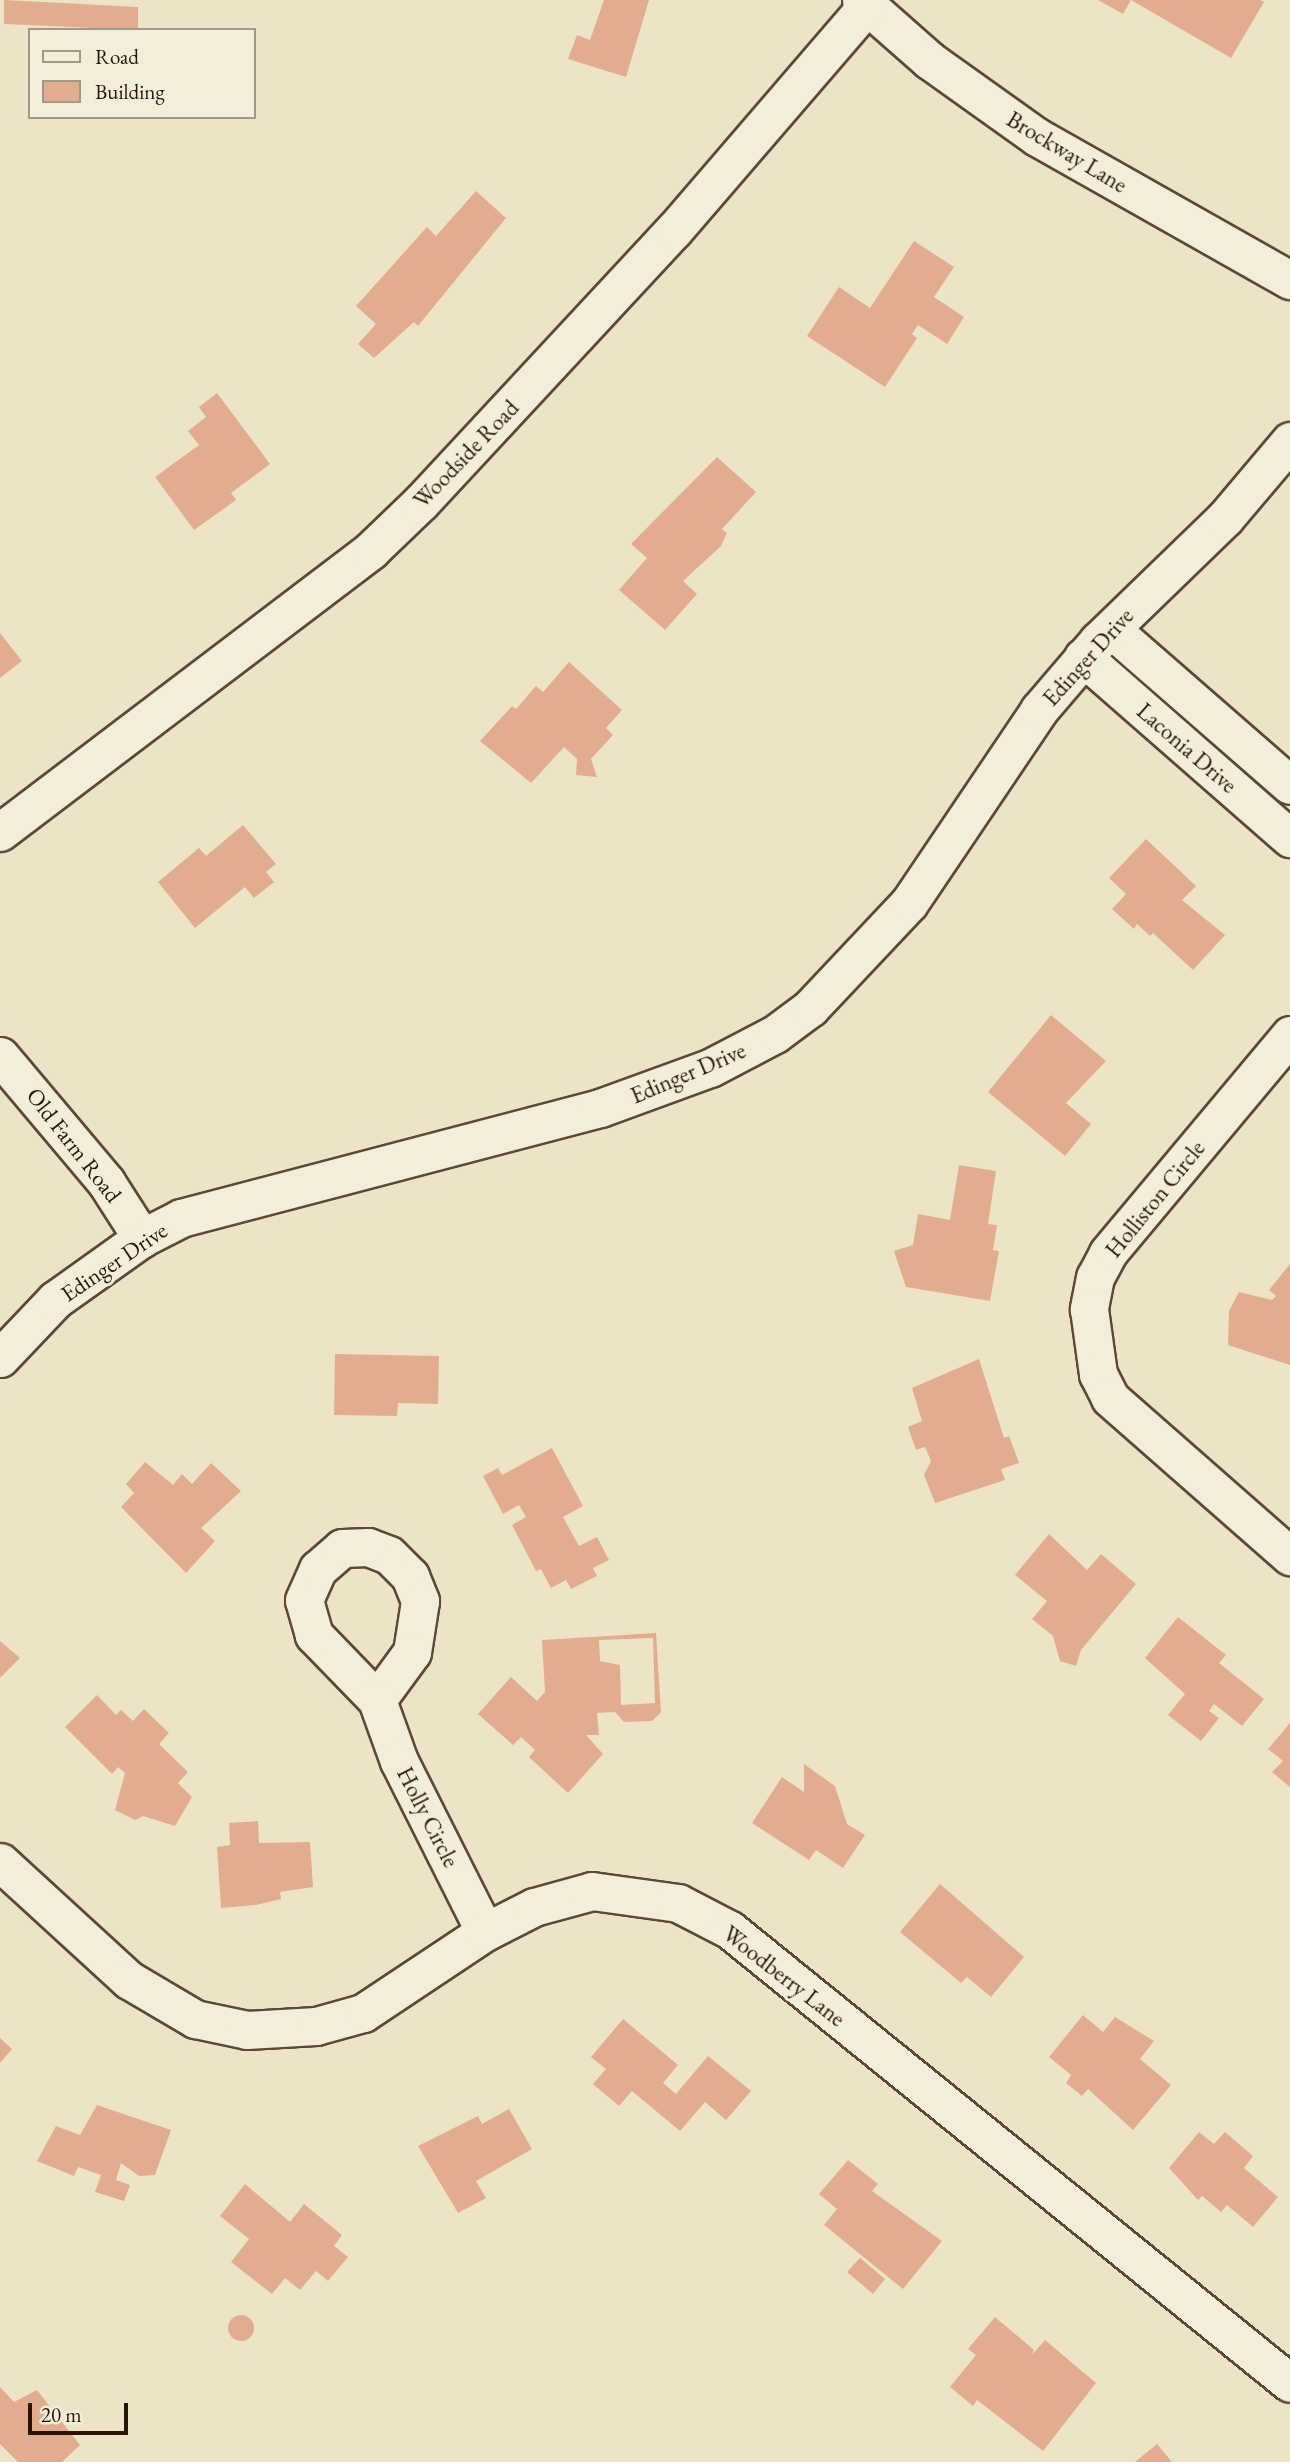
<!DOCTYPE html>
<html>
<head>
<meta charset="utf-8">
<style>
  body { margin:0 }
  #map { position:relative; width:1290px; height:2462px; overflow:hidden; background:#ede4c8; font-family:"EB Garamond",serif }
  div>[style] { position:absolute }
  .building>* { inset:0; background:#e2ad8e }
  .round { border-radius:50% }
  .roads { filter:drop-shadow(2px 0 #5b4935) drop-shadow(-2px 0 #5b4935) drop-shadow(0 2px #5b4935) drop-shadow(0 -2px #5b4935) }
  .street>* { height:37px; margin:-18.5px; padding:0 18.5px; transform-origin:18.5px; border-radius:18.5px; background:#f3eddb }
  span { translate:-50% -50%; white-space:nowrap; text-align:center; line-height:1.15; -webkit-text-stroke:6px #f3eddb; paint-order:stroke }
  .street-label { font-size:23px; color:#2a1504 }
  .legend { position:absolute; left:28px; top:28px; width:228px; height:91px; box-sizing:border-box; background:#f3eddb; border:2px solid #a39785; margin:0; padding:9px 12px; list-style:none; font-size:21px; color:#2a1504 }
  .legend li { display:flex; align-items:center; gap:14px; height:35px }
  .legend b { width:35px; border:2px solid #a39785 }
  .scale { position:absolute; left:28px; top:2403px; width:100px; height:32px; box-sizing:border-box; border:4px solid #2a1504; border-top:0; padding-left:9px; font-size:21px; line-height:24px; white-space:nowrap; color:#2a1504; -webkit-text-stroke:5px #f3eddb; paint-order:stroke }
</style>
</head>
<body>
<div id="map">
  <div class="building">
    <i style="clip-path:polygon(4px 0,138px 7px,138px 30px,4px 24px)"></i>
    <i style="clip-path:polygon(604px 0,649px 0,626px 77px,568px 59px,577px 35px,590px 40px)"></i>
    <i style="clip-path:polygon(1098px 0,1260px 0,1264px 2px,1231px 58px,1131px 0,1123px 14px)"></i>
    <i style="clip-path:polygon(476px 191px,506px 218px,418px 326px,414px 322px,374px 358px,358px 344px,376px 324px,356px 306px,427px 227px,436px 236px)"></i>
    <i style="clip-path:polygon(914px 241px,954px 267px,934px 297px,964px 317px,947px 344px,918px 325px,912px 334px,917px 338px,885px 387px,807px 336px,839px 287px,870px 308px)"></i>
    <i style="clip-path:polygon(217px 393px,270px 464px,231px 493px,236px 500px,194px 530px,155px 477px,199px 445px,188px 431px,206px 417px,199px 407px)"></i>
    <i style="clip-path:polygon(717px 457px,756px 492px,722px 529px,727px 533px,721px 546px,683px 581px,697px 594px,665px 630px,619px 590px,647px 558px,631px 544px)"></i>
    <i style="clip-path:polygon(0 633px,22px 661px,0 678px)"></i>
    <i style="clip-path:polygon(569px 662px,622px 710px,606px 728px,613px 735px,591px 759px,597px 777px,576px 775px,577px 759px,564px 747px,531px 783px,480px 741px,512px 706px,516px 709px,536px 686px,543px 692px)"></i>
    <i style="clip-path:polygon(243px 825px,276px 864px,266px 872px,274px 882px,254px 898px,245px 887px,195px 928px,158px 882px,199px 848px,206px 856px)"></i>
    <i style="clip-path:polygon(1146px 839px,1196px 886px,1182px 900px,1225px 935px,1193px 970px,1153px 933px,1150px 936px,1137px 924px,1134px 929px,1112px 909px,1126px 894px,1109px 878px)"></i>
    <i style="clip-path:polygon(1051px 1015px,1106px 1061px,1066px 1103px,1091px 1124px,1065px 1156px,988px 1092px)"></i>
    <i style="clip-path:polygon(959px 1165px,996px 1171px,988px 1224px,997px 1225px,993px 1250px,999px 1251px,990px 1301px,906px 1287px,894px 1251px,913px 1245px,918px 1214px,950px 1220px)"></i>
    <i style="clip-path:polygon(1290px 1264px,1290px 1365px,1228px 1345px,1229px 1311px,1239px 1292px,1272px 1300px,1276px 1296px,1269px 1290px)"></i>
    <i style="clip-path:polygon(335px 1354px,439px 1356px,438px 1404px,398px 1403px,397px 1416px,334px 1415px)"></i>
    <i style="clip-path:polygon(979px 1359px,1004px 1438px,1009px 1436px,1019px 1463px,1001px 1469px,1005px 1480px,935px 1503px,924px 1475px,931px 1461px,925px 1447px,916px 1450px,908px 1427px,922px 1421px,912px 1388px)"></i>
    <i style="clip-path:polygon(552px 1448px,583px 1506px,563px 1517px,579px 1546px,597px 1537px,609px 1560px,593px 1568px,597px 1576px,571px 1589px,566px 1580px,551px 1588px,541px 1569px,536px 1571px,512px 1525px,526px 1517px,519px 1505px,503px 1514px,483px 1476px,498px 1468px,502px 1475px)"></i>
    <i style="clip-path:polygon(145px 1462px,173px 1485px,182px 1474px,192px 1484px,211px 1463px,241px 1491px,201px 1528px,215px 1541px,186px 1573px,121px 1507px,134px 1493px,126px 1484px)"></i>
    <i style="clip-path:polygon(1049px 1534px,1087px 1570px,1101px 1554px,1136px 1584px,1081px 1650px,1076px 1666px,1060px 1661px,1053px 1636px,1032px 1619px,1047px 1601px,1015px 1575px)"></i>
    <i style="clip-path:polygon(1178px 1617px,1226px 1655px,1219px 1663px,1264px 1699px,1242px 1726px,1214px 1704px,1209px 1711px,1219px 1718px,1201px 1741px,1168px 1715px,1185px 1694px,1145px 1658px)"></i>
    <i style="clip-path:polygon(evenodd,656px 1633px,661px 1712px,652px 1721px,624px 1722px,615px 1712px,597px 1713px,599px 1735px,586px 1735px,603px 1754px,568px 1793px,529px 1757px,535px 1750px,521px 1737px,513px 1745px,478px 1714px,511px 1677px,537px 1701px,545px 1692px,542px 1640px,656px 1633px,653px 1638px,655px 1703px,621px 1705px,620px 1665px,600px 1661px,599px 1640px,653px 1638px)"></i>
    <i style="clip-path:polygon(0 1641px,20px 1658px,0 1678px)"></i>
    <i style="clip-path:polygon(97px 1695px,116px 1715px,121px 1710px,133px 1721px,144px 1709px,169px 1733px,159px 1744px,188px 1772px,178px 1783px,192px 1797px,175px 1826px,143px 1816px,135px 1820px,115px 1810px,125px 1773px,118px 1767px,112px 1774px,65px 1727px)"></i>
    <i style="clip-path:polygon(1290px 1723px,1290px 1787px,1272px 1772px,1283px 1761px,1268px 1749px)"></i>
    <i style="clip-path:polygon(804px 1764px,835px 1786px,847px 1824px,865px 1835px,843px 1868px,816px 1850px,809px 1860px,752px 1823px,782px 1777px,804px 1792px)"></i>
    <i style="clip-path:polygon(258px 1821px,259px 1843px,310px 1842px,313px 1887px,280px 1892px,281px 1899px,256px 1905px,221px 1908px,217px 1847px,230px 1845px,229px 1823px)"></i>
    <i style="clip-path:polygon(940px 1884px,1024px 1957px,991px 1997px,967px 1977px,961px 1983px,900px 1932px)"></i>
    <i style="clip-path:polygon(1083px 2015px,1103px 2032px,1115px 2017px,1154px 2041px,1140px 2059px,1171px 2085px,1133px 2130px,1088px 2089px,1082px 2096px,1066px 2083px,1071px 2075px,1049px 2057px)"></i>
    <i style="clip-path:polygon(623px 2019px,678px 2065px,663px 2083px,676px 2094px,708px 2056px,751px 2091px,726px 2120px,705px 2102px,680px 2131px,632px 2091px,619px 2106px,593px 2084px,606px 2069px,591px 2057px)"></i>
    <i style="clip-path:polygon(0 2038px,12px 2049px,0 2063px)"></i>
    <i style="clip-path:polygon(97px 2105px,171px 2130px,155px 2175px,139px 2176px,121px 2163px,116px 2180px,130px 2185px,124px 2201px,95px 2192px,101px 2175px,78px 2167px,74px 2176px,37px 2161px,56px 2126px,80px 2135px)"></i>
    <i style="clip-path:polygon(509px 2109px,532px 2149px,476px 2181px,486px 2198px,458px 2213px,418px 2146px,478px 2116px,482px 2124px)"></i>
    <i style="clip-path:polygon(1199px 2132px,1214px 2144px,1225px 2132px,1253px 2156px,1244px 2168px,1278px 2197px,1253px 2227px,1227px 2205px,1221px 2212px,1202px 2196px,1198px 2200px,1169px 2168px)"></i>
    <i style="clip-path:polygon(848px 2160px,878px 2184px,872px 2191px,942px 2241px,903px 2289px,824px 2225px,837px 2209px,819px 2194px)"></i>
    <i style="clip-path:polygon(245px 2184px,290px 2222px,304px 2204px,342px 2235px,334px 2246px,348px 2257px,328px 2281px,316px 2271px,300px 2290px,285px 2278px,272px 2294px,231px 2262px,249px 2239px,220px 2216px)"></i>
    <i style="clip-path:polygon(860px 2258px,885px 2279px,873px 2294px,847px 2272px)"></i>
    <i class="round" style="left:228px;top:2315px;width:26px;height:26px"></i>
    <i style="clip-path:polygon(995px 2317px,1034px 2350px,1032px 2355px,1045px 2340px,1096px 2383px,1043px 2451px,977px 2400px,973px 2406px,950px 2387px,976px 2355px,968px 2349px)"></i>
    <i style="clip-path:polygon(0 2387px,14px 2402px,37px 2390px,80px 2445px,62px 2462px,18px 2462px,0 2444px)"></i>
    <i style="clip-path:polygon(1157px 2444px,1172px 2462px,1135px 2462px)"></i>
  </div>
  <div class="roads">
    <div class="street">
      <i style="left:861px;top:0;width:91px;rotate:41.4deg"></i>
      <i style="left:929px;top:60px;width:133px;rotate:35.5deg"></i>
      <i style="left:1037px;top:137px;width:291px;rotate:29.5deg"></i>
      <i style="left:1111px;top:629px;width:237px;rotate:41.1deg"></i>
      <i style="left:1083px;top:657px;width:275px;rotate:41.2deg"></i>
      <i style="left:0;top:832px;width:466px;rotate:-37.2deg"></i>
      <i style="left:371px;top:550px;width:69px;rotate:-43.8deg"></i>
      <i style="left:421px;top:502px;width:371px;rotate:-47.1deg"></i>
      <i style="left:674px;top:230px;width:296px;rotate:-49.3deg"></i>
      <i style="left:1290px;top:1035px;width:284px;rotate:129.9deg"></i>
      <i style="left:1108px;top:1253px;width:27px;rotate:118deg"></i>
      <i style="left:1095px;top:1277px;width:33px;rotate:101deg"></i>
      <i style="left:1089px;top:1309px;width:66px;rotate:82.1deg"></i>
      <i style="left:1098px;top:1374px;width:27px;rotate:63deg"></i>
      <i style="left:1110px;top:1398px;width:240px;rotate:41.3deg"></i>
      <i style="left:0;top:1056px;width:165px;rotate:49.9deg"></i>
      <i style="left:106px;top:1182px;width:67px;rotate:57.3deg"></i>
      <i style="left:0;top:1358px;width:80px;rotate:-46.5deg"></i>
      <i style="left:55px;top:1300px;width:107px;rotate:-35.5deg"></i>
      <i style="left:142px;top:1238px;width:44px;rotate:-27.1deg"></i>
      <i style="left:181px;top:1218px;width:433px;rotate:-14.7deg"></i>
      <i style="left:600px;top:1108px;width:117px;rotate:-20deg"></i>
      <i style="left:710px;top:1068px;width:73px;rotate:-27.6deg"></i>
      <i style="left:775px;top:1034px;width:44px;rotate:-36.6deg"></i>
      <i style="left:810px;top:1008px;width:144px;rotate:-46.7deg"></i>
      <i style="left:909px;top:903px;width:233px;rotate:-56deg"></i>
      <i style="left:1039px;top:710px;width:91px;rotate:-49.5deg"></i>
      <i style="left:1098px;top:641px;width:177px;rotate:-44.1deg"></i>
      <i style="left:1225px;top:518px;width:101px;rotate:-49.8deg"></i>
      <i style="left:368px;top:1547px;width:22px;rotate:21deg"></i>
      <i style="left:389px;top:1555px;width:30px;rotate:45deg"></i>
      <i style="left:410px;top:1576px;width:27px;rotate:68deg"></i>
      <i style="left:420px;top:1601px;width:52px;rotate:98.9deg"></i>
      <i style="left:412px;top:1652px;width:59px;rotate:126.1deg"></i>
      <i style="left:377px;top:1700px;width:91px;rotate:-134.1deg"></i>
      <i style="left:314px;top:1635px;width:36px;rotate:-106deg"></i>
      <i style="left:304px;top:1600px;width:34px;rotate:-66deg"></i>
      <i style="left:318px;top:1569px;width:32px;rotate:-41deg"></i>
      <i style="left:342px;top:1548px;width:26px;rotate:-2deg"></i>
      <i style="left:377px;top:1700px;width:65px;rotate:70.2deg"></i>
      <i style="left:399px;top:1761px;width:191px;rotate:63.3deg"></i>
      <i style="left:0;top:1862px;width:175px;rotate:42.5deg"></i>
      <i style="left:129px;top:1980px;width:77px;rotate:30.6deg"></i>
      <i style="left:195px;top:2019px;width:53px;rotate:11.9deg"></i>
      <i style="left:247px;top:2030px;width:69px;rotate:-3.3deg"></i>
      <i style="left:316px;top:2026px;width:49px;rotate:-15.5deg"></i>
      <i style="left:363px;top:2013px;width:146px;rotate:-33.6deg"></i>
      <i style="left:485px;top:1932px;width:55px;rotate:-27deg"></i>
      <i style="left:534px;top:1907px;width:60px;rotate:-15.4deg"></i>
      <i style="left:592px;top:1891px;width:87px;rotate:7.9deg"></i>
      <i style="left:678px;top:1903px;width:59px;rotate:27.4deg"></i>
      <i style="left:730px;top:1930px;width:720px;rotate:38.97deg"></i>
    </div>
  </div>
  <div class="street-label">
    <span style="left:1067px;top:152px;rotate:31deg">Brockway Lane</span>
    <span style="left:466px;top:454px;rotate:-46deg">Woodside Road</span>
    <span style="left:1088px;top:657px;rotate:-48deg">Edinger Drive</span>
    <span style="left:1187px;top:748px;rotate:41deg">Laconia Drive</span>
    <span style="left:688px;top:1073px;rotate:-23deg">Edinger Drive</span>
    <span style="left:74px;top:1145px;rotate:52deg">Old Farm Road</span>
    <span style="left:1155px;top:1199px;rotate:-51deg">Holliston Circle</span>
    <span style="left:114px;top:1262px;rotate:-34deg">Edinger Drive</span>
    <span style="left:428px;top:1817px;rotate:63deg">Holly Circle</span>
    <span style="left:784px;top:1976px;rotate:38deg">Woodberry Lane</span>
  </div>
  <ul class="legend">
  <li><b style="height:9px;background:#f3eddb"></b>Road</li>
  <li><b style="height:19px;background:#e2ad8e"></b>Building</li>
  </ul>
  <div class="scale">20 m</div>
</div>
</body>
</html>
